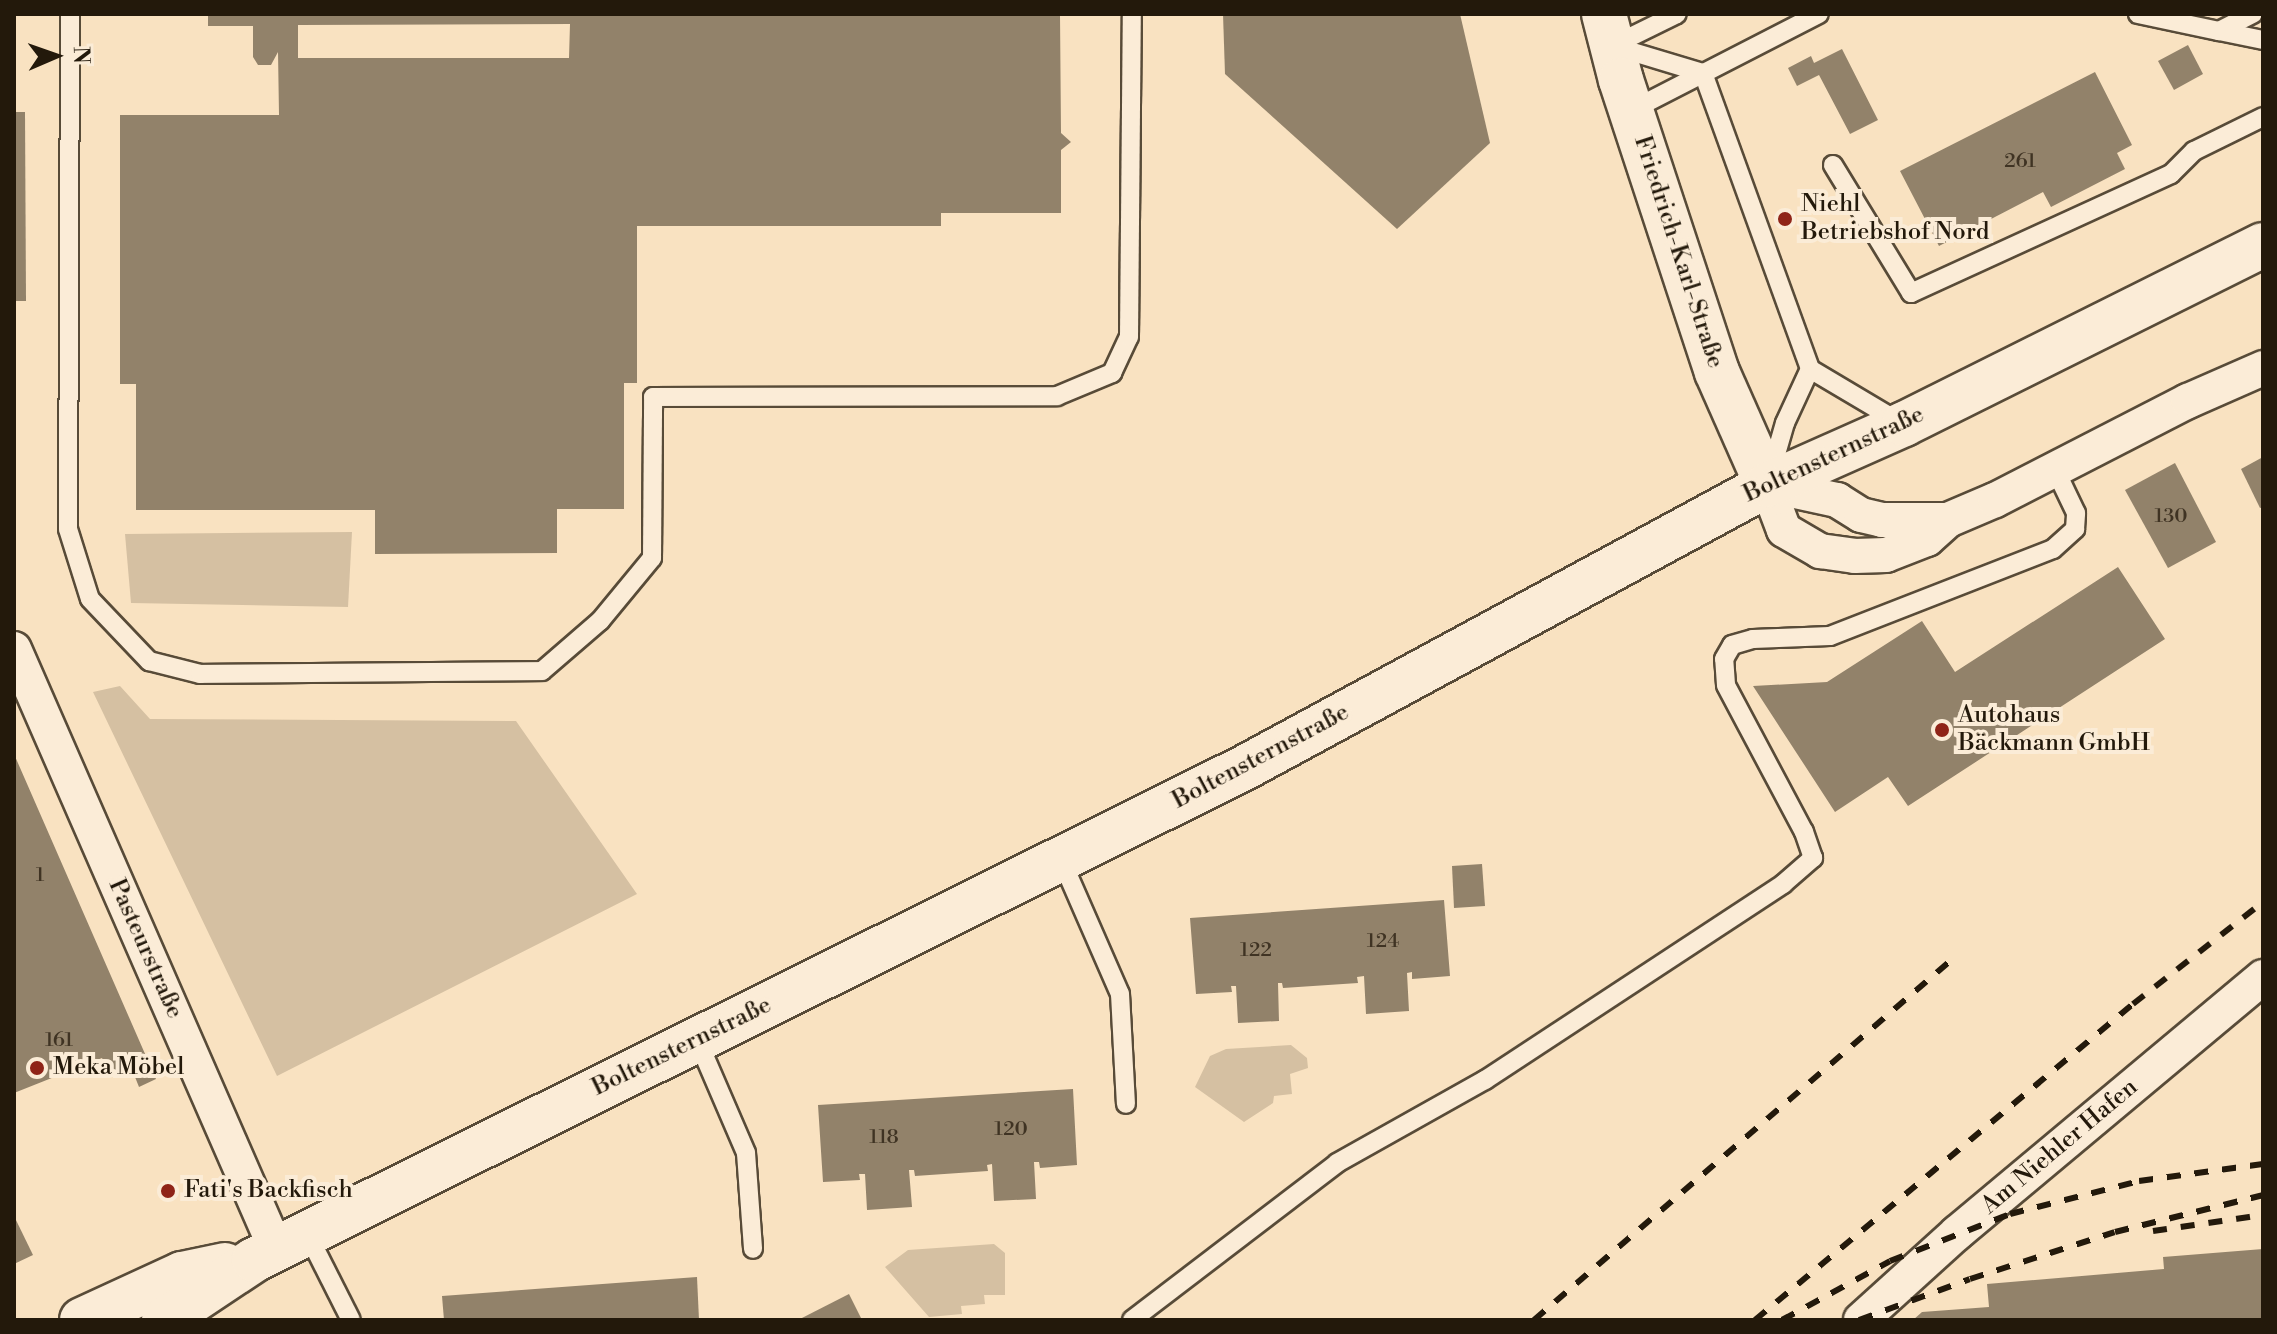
<!DOCTYPE html>
<html>
<head>
<meta charset="utf-8">
<style>
  body { margin:0 }
  #map { position:relative; width:2277px; height:1334px; overflow:hidden; background:#f9e2c1; font-family:"Libre Bodoni",serif }
  div>[style] { position:absolute }
  .green>* { inset:0; background:#d5c0a2 }
  .building>* { inset:0; background:#92826a }
  .roads { filter:drop-shadow(2px 0 #584b38) drop-shadow(-2px 0 #584b38) drop-shadow(0 2px #584b38) drop-shadow(0 -2px #584b38) }
  .lane>* { height:18px; margin:-9px; padding:0 9px; transform-origin:9px; border-radius:9px; background:#fbecd7 }
  .street>* { height:34px; margin:-17px; padding:0 17px; transform-origin:17px; border-radius:17px; background:#fbecd7 }
  .secondary>* { height:44px; margin:-22px; padding:0 22px; transform-origin:22px; border-radius:22px; background:#fbecd7 }
  .rail>* { height:6px; margin-top:-3px; transform-origin:0; background:repeating-linear-gradient(90deg,#23190b 0 14px,transparent 0 28px) }
  .dots>* { width:22px; height:22px; translate:-50% -50%; box-sizing:border-box; border:4px solid #fbecd7; border-radius:50% }
  span { translate:-50% -50%; white-space:nowrap; text-align:center; line-height:1.15; -webkit-text-stroke:8px #fbecd7; paint-order:stroke }
  .number-label { font-size:20px; color:#3f3323 }
  .number-label span { -webkit-text-stroke-width:0 }
  .poi-label { font-size:24px; color:#23190b }
  .left { translate:0 -50%; text-align:left }
  .street-label { font-size:24px; color:#23190b }
  .frame { position:absolute; inset:0; border:16px solid #23190b; pointer-events:none }
  .north { position:absolute; left:16px; top:16px; width:80px; height:80px; -webkit-text-stroke:6px #fbecd7; paint-order:stroke; rotate:88deg; font-size:22px; font-weight:700; line-height:32px; text-align:center; color:#23190b }
  .north::after { content:''; display:block; margin:auto; width:28px; height:36px; background:#23190b; clip-path:polygon(50% 0,100% 100%,50% 72%,0 100%) }
</style>
</head>
<body>
<div id="map">
  <div class="green">
    <i style="clip-path:polygon(352px 532px,348px 607px,131px 603px,125px 534px)"></i>
    <i style="clip-path:polygon(120px 686px,150px 719px,516px 721px,637px 894px,277px 1076px,93px 692px)"></i>
    <i style="clip-path:polygon(1291px 1045px,1307px 1058px,1308px 1068px,1290px 1074px,1292px 1094px,1274px 1096px,1273px 1103px,1244px 1122px,1195px 1087px,1210px 1056px,1226px 1049px)"></i>
    <i style="clip-path:polygon(994px 1244px,1005px 1253px,1005px 1295px,984px 1295px,985px 1304px,961px 1306px,962px 1314px,929px 1317px,885px 1267px,908px 1250px)"></i>
  </div>
  <div class="building">
    <i style="clip-path:polygon(evenodd,208px 14px,1060px 14px,1061px 133px,1071px 142px,1061px 150px,1061px 213px,941px 213px,941px 226px,637px 226px,637px 383px,624px 383px,624px 509px,557px 509px,557px 553px,375px 554px,375px 510px,136px 510px,136px 384px,120px 384px,120px 115px,279px 115px,278px 52px,271px 65px,258px 65px,253px 57px,253px 26px,208px 26px,208px 14px,570px 24px,569px 58px,298px 58px,298px 25px,570px 24px)"></i>
    <i style="clip-path:polygon(1223px 14px,1460px 14px,1490px 143px,1397px 229px,1225px 74px)"></i>
    <i style="clip-path:polygon(2188px 45px,2203px 74px,2174px 90px,2158px 61px)"></i>
    <i style="clip-path:polygon(1842px 49px,1878px 120px,1850px 134px,1819px 75px,1797px 86px,1788px 68px,1811px 56px,1814px 63px)"></i>
    <i style="clip-path:polygon(2095px 72px,2132px 145px,2117px 153px,2125px 169px,2051px 207px,2043px 192px,1939px 246px,1900px 171px)"></i>
    <i style="clip-path:polygon(14px 112px,25px 112px,26px 301px,14px 301px)"></i>
    <i style="clip-path:polygon(2263px 457px,2263px 507px,2260px 508px,2241px 469px)"></i>
    <i style="clip-path:polygon(2175px 463px,2216px 542px,2168px 568px,2125px 490px)"></i>
    <i style="clip-path:polygon(2118px 567px,2165px 639px,1908px 806px,1888px 777px,1835px 812px,1753px 686px,1827px 682px,1922px 621px,1955px 672px)"></i>
    <i style="clip-path:polygon(14px 754px,156px 1079px,139px 1087px,131px 1067px,110px 1076px,102px 1058px,14px 1093px)"></i>
    <i style="clip-path:polygon(1482px 864px,1485px 906px,1454px 908px,1452px 866px)"></i>
    <i style="clip-path:polygon(1444px 900px,1450px 976px,1412px 979px,1412px 972px,1407px 973px,1409px 1011px,1366px 1014px,1364px 976px,1357px 977px,1358px 983px,1283px 988px,1282px 983px,1278px 983px,1279px 1021px,1238px 1023px,1236px 986px,1231px 986px,1232px 992px,1196px 994px,1190px 918px)"></i>
    <i style="clip-path:polygon(1073px 1089px,1077px 1165px,1040px 1168px,1039px 1162px,1034px 1162px,1036px 1199px,994px 1201px,992px 1164px,987px 1165px,988px 1171px,915px 1176px,914px 1170px,909px 1170px,912px 1207px,867px 1210px,865px 1174px,859px 1174px,860px 1180px,823px 1182px,818px 1105px)"></i>
    <i style="clip-path:polygon(14px 1216px,33px 1255px,14px 1264px)"></i>
    <i style="clip-path:polygon(2263px 1249px,2263px 1320px,1913px 1320px,1922px 1312px,1989px 1307px,1987px 1284px,2164px 1269px,2163px 1257px)"></i>
    <i style="clip-path:polygon(697px 1277px,699px 1320px,444px 1320px,442px 1296px)"></i>
    <i style="clip-path:polygon(849px 1294px,862px 1320px,798px 1320px)"></i>
  </div>
  <div class="roads">
    <div class="lane">
      <i style="left:70px;top:14px;width:515px;rotate:90.22deg"></i>
      <i style="left:68px;top:529px;width:73px;rotate:72.6deg"></i>
      <i style="left:90px;top:599px;width:86px;rotate:46.4deg"></i>
      <i style="left:149px;top:661px;width:53px;rotate:14.3deg"></i>
      <i style="left:200px;top:674px;width:342px;rotate:-0.5deg"></i>
      <i style="left:542px;top:671px;width:77px;rotate:-40.8deg"></i>
      <i style="left:600px;top:621px;width:82px;rotate:-50.5deg"></i>
      <i style="left:652px;top:558px;width:161px;rotate:-89.6deg"></i>
      <i style="left:653px;top:397px;width:404px;rotate:-0.1deg"></i>
      <i style="left:1057px;top:396px;width:60px;rotate:-22.7deg"></i>
      <i style="left:1112px;top:373px;width:40px;rotate:-65deg"></i>
      <i style="left:1129px;top:337px;width:323px;rotate:-89.5deg"></i>
      <i style="left:2138px;top:14px;width:83px;rotate:11.9deg"></i>
      <i style="left:2219px;top:31px;width:38px;rotate:-27deg"></i>
      <i style="left:2219px;top:31px;width:45px;rotate:11.6deg"></i>
      <i style="left:1612px;top:46px;width:72px;rotate:-26.2deg"></i>
      <i style="left:1613px;top:46px;width:94px;rotate:16.7deg"></i>
      <i style="left:1703px;top:73px;width:315px;rotate:70.1deg"></i>
      <i style="left:1810px;top:369px;width:106px;rotate:30.7deg"></i>
      <i style="left:1632px;top:110px;width:210px;rotate:-27.2deg"></i>
      <i style="left:1833px;top:165px;width:150px;rotate:58.6deg"></i>
      <i style="left:1911px;top:293px;width:286px;rotate:-24.6deg"></i>
      <i style="left:2171px;top:174px;width:33px;rotate:-45deg"></i>
      <i style="left:2194px;top:151px;width:77px;rotate:-26.2deg"></i>
      <i style="left:1770px;top:475px;width:54px;rotate:-73.9deg"></i>
      <i style="left:1785px;top:423px;width:60px;rotate:-65.2deg"></i>
      <i style="left:1061px;top:859px;width:147px;rotate:66.4deg"></i>
      <i style="left:1120px;top:994px;width:110px;rotate:86.9deg"></i>
      <i style="left:697px;top:1039px;width:124px;rotate:66.7deg"></i>
      <i style="left:746px;top:1153px;width:96px;rotate:85.8deg"></i>
      <i style="left:307px;top:1233px;width:97px;rotate:63.2deg"></i>
      <i style="left:1132px;top:1320px;width:258px;rotate:-37.4deg"></i>
      <i style="left:1337px;top:1163px;width:170px;rotate:-29.3deg"></i>
      <i style="left:1485px;top:1080px;width:357px;rotate:-33.3deg"></i>
      <i style="left:1783px;top:884px;width:40px;rotate:-41deg"></i>
      <i style="left:1813px;top:858px;width:28px;rotate:-109deg"></i>
      <i style="left:1804px;top:832px;width:166px;rotate:-118deg"></i>
      <i style="left:1726px;top:685px;width:26px;rotate:-94deg"></i>
      <i style="left:1724px;top:659px;width:16px;rotate:-60deg"></i>
      <i style="left:1732px;top:645px;width:22px;rotate:-16deg"></i>
      <i style="left:1753px;top:639px;width:77px;rotate:-2.2deg"></i>
      <i style="left:1830px;top:636px;width:239px;rotate:-21.3deg"></i>
      <i style="left:2053px;top:549px;width:30px;rotate:-42deg"></i>
      <i style="left:2075px;top:529px;width:16px;rotate:-86deg"></i>
      <i style="left:2076px;top:513px;width:49px;rotate:-115.5deg"></i>
    </div>
    <div class="street">
      <i style="left:1767px;top:485px;width:48px;rotate:69.3deg"></i>
      <i style="left:1784px;top:530px;width:42px;rotate:30.3deg"></i>
      <i style="left:1820px;top:551px;width:35px;rotate:8deg"></i>
      <i style="left:1855px;top:556px;width:31px;rotate:-2deg"></i>
      <i style="left:1886px;top:555px;width:44px;rotate:-21.3deg"></i>
      <i style="left:1927px;top:539px;width:28px;rotate:-42deg"></i>
      <i style="left:1948px;top:520px;width:51px;rotate:-23.1deg"></i>
      <i style="left:1995px;top:500px;width:217px;rotate:-27.2deg"></i>
      <i style="left:2188px;top:401px;width:82px;rotate:-23.7deg"></i>
      <i style="left:1767px;top:485px;width:72px;rotate:12.1deg"></i>
      <i style="left:1837px;top:500px;width:28px;rotate:32deg"></i>
      <i style="left:1861px;top:515px;width:22px;rotate:13deg"></i>
      <i style="left:1882px;top:520px;width:66px"></i>
      <i style="left:14px;top:649px;width:655px;rotate:66.41deg"></i>
      <i style="left:1861px;top:1320px;width:130px;rotate:-42.2deg"></i>
      <i style="left:1957px;top:1233px;width:399px;rotate:-39.9deg"></i>
    </div>
    <div class="secondary">
      <i style="left:1604px;top:14px;width:68px;rotate:75.6deg"></i>
      <i style="left:1621px;top:80px;width:307px;rotate:71.8deg"></i>
      <i style="left:1717px;top:372px;width:124px;rotate:66.1deg"></i>
      <i style="left:82px;top:1320px;width:110px;rotate:-24.7deg"></i>
      <i style="left:182px;top:1274px;width:44px;rotate:-11.8deg"></i>
      <i style="left:164px;top:1320px;width:108px;rotate:-33.7deg"></i>
      <i style="left:254px;top:1260px;width:1106px;rotate:-26.43deg"></i>
      <i style="left:1244px;top:768px;width:595px;rotate:-28.42deg"></i>
      <i style="left:1767px;top:485px;width:150px;rotate:-24deg"></i>
      <i style="left:1904px;top:424px;width:401px;rotate:-26.5deg"></i>
    </div>
  </div>
  <div class="rail">
    <i style="left:2153px;top:1231px;width:111px;rotate:-8.3deg"></i>
    <i style="left:1534px;top:1320px;width:548px;rotate:-40.78deg"></i>
    <i style="left:1755px;top:1320px;width:493px;rotate:-39.9deg"></i>
    <i style="left:2133px;top:1004px;width:165px;rotate:-38.1deg"></i>
    <i style="left:1782px;top:1320px;width:123px;rotate:-28.6deg"></i>
    <i style="left:1890px;top:1261px;width:129px;rotate:-21.4deg"></i>
    <i style="left:2010px;top:1214px;width:133px;rotate:-14.3deg"></i>
    <i style="left:2139px;top:1181px;width:125px;rotate:-7.8deg"></i>
    <i style="left:1859px;top:1320px;width:118px;rotate:-20.3deg"></i>
    <i style="left:1970px;top:1279px;width:152px;rotate:-18deg"></i>
    <i style="left:2115px;top:1232px;width:153px;rotate:-14deg"></i>
  </div>
  <div class="dots">
    <i style="left:1785px;top:219px;background:#8f2418"></i>
    <i style="left:1942px;top:730px;background:#8f2418"></i>
    <i style="left:37px;top:1068px;background:#8f2418"></i>
    <i style="left:168px;top:1191px;background:#8f2418"></i>
  </div>
  <div class="number-label">
    <span style="left:2020px;top:161px">261</span>
    <span style="left:2171px;top:516px">130</span>
    <span style="left:40px;top:875px">1</span>
    <span style="left:1383px;top:941px">124</span>
    <span style="left:1256px;top:950px">122</span>
    <span style="left:59px;top:1040px">161</span>
    <span style="left:1011px;top:1129px">120</span>
    <span style="left:884px;top:1137px">118</span>
  </div>
  <div class="poi-label">
    <span class="left" style="left:1801px;top:219px">Niehl<br>Betriebshof Nord</span>
    <span class="left" style="left:1958px;top:730px">Autohaus<br>Bäckmann GmbH</span>
    <span class="left" style="left:53px;top:1068px">Meka Möbel</span>
    <span class="left" style="left:184px;top:1191px">Fati's Backfisch</span>
  </div>
  <div class="street-label">
    <span style="left:1678px;top:252px;rotate:72deg">Friedrich-Karl-Straße</span>
    <span style="left:1834px;top:455px;rotate:-25deg">Boltensternstraße</span>
    <span style="left:1261px;top:757px;rotate:-28deg">Boltensternstraße</span>
    <span style="left:145px;top:949px;rotate:66deg">Pasteurstraße</span>
    <span style="left:682px;top:1047px;rotate:-26deg">Boltensternstraße</span>
    <span style="left:2060px;top:1147px;rotate:-40deg">Am Niehler Hafen</span>
  </div>
  <div class="frame"></div>
  <div class="north">N</div>
</div>
</body>
</html>
